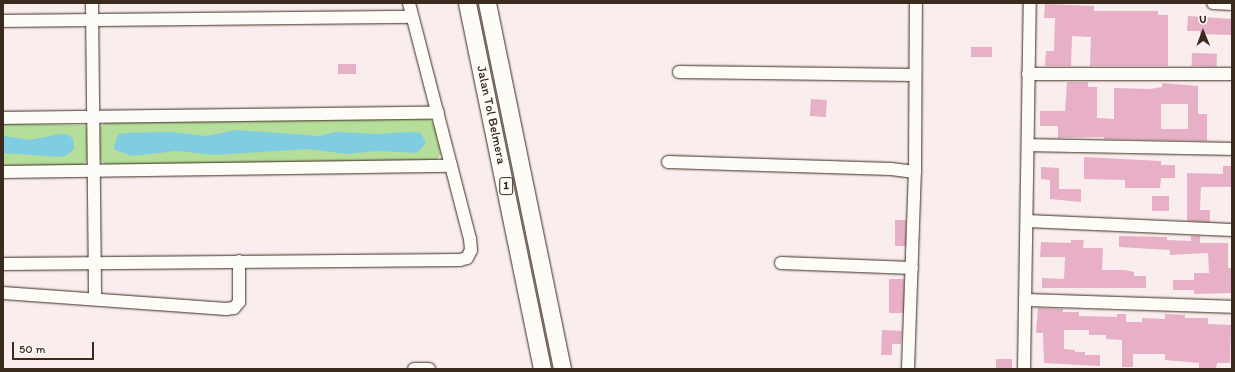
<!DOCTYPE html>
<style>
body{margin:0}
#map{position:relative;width:1235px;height:372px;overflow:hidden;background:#f9eded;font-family:Itim,sans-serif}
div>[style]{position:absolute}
.green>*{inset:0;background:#b6de9b}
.water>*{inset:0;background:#80cce0}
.building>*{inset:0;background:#e7b0c6;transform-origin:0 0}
.roads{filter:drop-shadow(0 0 1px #3b2a1e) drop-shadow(0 0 1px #3b2a1e)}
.minor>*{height:12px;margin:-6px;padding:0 6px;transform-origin:6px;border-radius:6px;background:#fdfcf7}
.highway>*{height:17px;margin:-8.5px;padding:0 8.5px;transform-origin:8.5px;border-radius:8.5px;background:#fdfcf7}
span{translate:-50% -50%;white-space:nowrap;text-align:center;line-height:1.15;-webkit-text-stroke:3px #fdfcf7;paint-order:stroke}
.shield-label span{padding:1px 3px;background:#fdfcf7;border:1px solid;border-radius:3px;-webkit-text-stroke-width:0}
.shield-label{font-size:12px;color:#3b2a1e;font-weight:700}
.street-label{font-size:13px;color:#3b2a1e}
.frame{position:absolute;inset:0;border:4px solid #3b2a1e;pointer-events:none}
.north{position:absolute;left:1183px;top:12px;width:40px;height:40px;-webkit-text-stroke:3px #fdfcf7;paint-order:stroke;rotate:359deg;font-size:11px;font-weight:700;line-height:16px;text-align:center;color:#3b2a1e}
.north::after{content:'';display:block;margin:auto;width:14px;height:18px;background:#3b2a1e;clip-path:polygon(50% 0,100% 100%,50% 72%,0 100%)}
.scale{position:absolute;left:12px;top:342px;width:82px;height:18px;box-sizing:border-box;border:2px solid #3b2a1e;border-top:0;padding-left:5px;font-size:12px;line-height:14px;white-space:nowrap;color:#3b2a1e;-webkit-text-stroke:3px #fdfcf7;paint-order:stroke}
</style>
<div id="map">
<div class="green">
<i style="clip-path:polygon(428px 118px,434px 124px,441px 154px,435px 162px,107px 166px,100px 160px,100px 127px,107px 121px)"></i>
<i style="clip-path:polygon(3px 124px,85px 125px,88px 129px,88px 160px,82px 165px,3px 166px)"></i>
</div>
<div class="water">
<i style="clip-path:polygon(236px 130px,319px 136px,336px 132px,377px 134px,410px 132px,421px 133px,426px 143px,417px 153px,377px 151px,347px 154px,308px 149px,215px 155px,176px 151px,132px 156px,115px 150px,114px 146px,118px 135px,123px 133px,171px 132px,206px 136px)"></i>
<i style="clip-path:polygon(61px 134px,69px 135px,73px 139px,74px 149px,67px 155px,60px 157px,3px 153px,3px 136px,30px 140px)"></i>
</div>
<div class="building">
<i style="clip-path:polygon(1045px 4px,1094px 6px,1094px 11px,1158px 11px,1158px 15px,1168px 15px,1168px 66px,1090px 66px,1091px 37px,1072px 36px,1071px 66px,1045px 66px,1046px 51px,1054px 51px,1055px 18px,1044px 18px)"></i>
<i style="clip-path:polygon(1188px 16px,1232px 19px,1232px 35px,1200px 34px,1200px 31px,1187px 31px)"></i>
<i style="left:971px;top:47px;width:21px;height:10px"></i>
<i style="left:1192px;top:53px;width:25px;height:13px;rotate:2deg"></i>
<i style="left:338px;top:64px;width:18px;height:10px"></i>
<i style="clip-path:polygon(evenodd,1067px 82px,1088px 82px,1088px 87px,1097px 87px,1097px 118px,1114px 119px,1114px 88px,1150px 89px,1162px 87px,1162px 83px,1198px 86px,1198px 114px,1207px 114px,1207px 141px,1104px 139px,1104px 137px,1058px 138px,1058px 126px,1040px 126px,1040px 111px,1065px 111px,1067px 82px,1161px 104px,1188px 104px,1188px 129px,1161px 129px,1161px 104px)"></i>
<i style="left:811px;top:99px;width:16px;height:17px;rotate:4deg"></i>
<i style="clip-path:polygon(1084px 157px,1161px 161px,1161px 165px,1175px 165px,1175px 178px,1161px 178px,1160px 188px,1125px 188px,1125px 180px,1084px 179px)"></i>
<i style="clip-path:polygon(1223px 166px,1232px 166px,1232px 187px,1201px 187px,1200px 210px,1210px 210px,1210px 222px,1187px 221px,1187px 173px,1223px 174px)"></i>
<i style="clip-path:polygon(1041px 167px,1059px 168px,1059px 189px,1081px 189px,1081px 202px,1050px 199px,1050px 180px,1041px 179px)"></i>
<i style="left:1152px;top:196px;width:17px;height:15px"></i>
<i style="left:895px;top:220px;width:11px;height:26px"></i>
<i style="clip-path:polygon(1119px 236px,1167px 237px,1167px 240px,1191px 241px,1191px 236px,1200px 236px,1200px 243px,1228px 243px,1228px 268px,1232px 268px,1232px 293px,1194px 294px,1194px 290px,1173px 290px,1173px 280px,1194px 280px,1194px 273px,1209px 273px,1208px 253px,1170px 255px,1170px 250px,1119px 247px)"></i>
<i style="clip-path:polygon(1071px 240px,1084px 240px,1083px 248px,1103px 248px,1102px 270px,1124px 270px,1134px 272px,1134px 276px,1146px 276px,1146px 288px,1042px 288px,1042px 278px,1064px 279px,1065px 257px,1040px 257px,1041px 242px,1071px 243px)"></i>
<i style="left:889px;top:279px;width:15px;height:34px"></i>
<i style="clip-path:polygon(1038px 308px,1063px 309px,1063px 312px,1079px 312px,1079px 316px,1117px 317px,1117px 314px,1126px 314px,1126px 322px,1142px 322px,1142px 318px,1165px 319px,1165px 314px,1185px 315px,1185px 318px,1208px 318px,1208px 324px,1231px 325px,1230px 363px,1217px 363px,1216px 368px,1199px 368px,1199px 363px,1165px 360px,1165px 354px,1133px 354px,1133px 367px,1122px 367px,1122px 340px,1106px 339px,1106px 335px,1089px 335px,1089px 330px,1064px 330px,1064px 349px,1075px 350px,1075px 352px,1085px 352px,1085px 355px,1100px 355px,1100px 366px,1044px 363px,1043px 333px,1036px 333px)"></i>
<i style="clip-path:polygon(882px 330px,902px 331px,901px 344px,892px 344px,892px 355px,881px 355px)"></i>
<i style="left:996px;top:359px;width:16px;height:10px"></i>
</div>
<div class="roads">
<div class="minor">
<i style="left:92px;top:3px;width:296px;rotate:89.4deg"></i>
<i style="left:1213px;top:3px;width:19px;rotate:3deg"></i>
<i style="left:3px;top:21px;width:409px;rotate:-0.6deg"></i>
<i style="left:679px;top:72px;width:236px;rotate:0.7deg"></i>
<i style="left:1028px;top:74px;width:204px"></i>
<i style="left:3px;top:118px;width:435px;rotate:-0.7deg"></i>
<i style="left:1028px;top:145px;width:204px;rotate:1.1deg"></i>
<i style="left:668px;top:162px;width:223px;rotate:1.8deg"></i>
<i style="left:891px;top:169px;width:24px;rotate:7deg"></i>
<i style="left:3px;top:172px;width:448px;rotate:-0.8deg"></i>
<i style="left:1027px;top:221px;width:205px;rotate:2.5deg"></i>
<i style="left:781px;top:263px;width:131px;rotate:2.2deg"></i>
<i style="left:3px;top:264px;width:457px;rotate:-0.5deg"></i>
<i style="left:460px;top:260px;width:7px;rotate:-16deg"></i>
<i style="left:467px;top:258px;width:9px;rotate:-63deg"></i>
<i style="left:471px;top:250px;width:11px;rotate:-95deg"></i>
<i style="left:470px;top:239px;width:244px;rotate:-104.5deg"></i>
<i style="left:3px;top:293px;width:224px;rotate:4.1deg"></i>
<i style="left:226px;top:309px;width:8px;rotate:-7deg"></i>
<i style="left:234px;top:308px;width:8px;rotate:-50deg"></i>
<i style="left:239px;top:302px;width:41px;rotate:-90deg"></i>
<i style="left:1025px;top:300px;width:207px;rotate:1.9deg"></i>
<i style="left:414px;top:369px;width:15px"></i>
<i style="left:908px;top:369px;width:197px;rotate:-88deg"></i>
<i style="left:915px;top:172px;width:169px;rotate:-89.7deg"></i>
<i style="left:1024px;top:369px;width:366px;rotate:-89.1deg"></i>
</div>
<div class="highway">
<i style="left:467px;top:3px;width:374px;rotate:78.4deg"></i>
<i style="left:487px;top:3px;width:374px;rotate:78.4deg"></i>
</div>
</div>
<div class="shield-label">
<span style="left:506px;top:186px">1</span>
</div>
<div class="street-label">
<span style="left:491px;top:115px;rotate:78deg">Jalan Tol Belmera</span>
</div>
<div class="frame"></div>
<div class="north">U</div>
<div class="scale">50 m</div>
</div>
